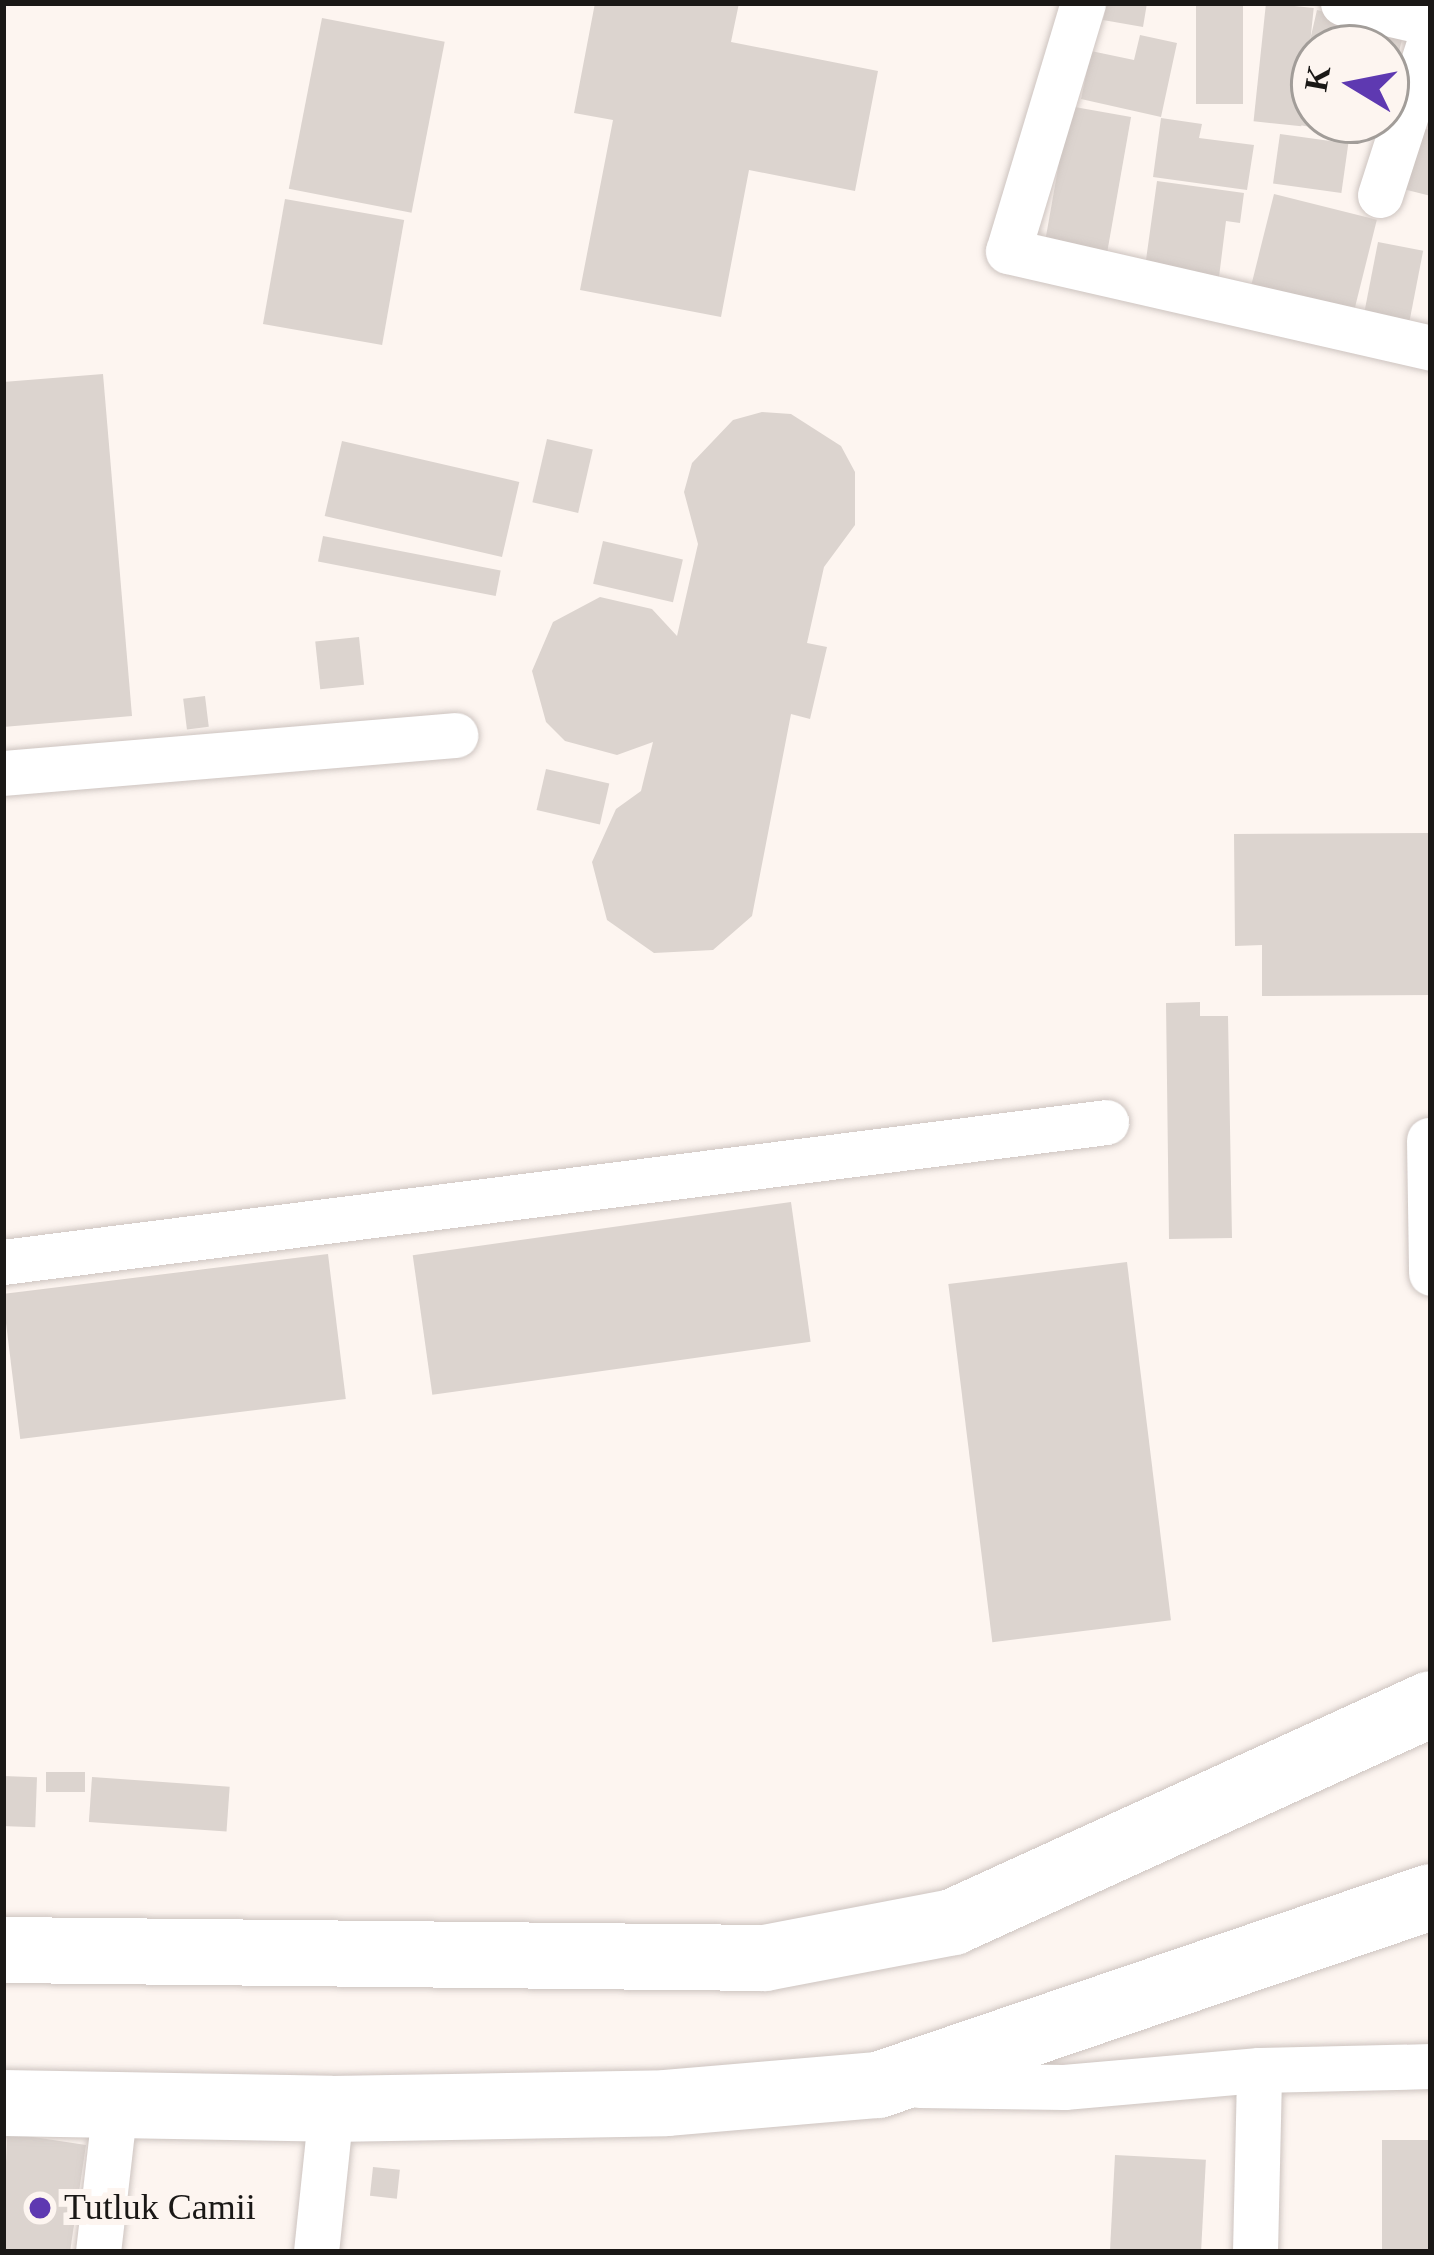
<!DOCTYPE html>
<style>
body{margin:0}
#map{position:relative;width:1434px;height:2255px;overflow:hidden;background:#fdf5f0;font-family:"Times New Roman",serif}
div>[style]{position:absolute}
.building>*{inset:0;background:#dcd4cf;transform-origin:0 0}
.roads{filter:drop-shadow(0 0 3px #cdc4c0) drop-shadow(0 0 3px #cdc4c0)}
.street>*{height:45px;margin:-22.5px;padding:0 22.5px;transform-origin:22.5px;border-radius:22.5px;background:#fff}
.secondary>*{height:66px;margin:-33px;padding:0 33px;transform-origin:33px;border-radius:33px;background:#fff}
.dots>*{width:33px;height:33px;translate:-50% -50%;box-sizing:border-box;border:6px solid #fdf5f0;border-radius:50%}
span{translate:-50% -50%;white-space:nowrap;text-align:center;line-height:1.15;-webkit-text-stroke:12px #fdf5f0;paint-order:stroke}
.poi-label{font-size:36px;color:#1a1816}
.left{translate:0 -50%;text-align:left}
.frame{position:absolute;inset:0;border:6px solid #1a1816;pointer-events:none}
.north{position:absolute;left:1290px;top:24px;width:120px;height:120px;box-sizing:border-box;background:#fdf5f0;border:3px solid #a29d99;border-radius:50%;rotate:280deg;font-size:33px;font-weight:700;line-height:48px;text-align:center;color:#1a1816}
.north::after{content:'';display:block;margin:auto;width:42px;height:54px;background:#5e39b1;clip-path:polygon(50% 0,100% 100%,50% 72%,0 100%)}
</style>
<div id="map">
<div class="building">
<i style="clip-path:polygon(595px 3px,739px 3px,731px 42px,878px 71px,855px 191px,749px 170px,721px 317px,580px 290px,613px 120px,574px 113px)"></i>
<i style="clip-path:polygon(1107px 3px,1147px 3px,1143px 27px,1103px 20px)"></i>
<i style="left:1196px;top:3px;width:47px;height:101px"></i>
<i style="left:1266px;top:3px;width:48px;height:119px;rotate:6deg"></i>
<i style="clip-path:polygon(1317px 10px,1404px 31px,1388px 98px,1386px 48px,1314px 48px,1314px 86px,1300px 83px)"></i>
<i style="left:322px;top:18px;width:125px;height:174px;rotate:11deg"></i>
<i style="clip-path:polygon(1140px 35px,1177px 43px,1161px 117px,1081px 99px,1091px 51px,1134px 60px)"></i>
<i style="left:1069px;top:106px;width:63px;height:145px;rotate:10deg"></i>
<i style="clip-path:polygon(1302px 106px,1314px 108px,1314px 120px,1337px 120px,1335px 131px,1299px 125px)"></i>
<i style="clip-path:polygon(1161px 118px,1202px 124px,1199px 138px,1254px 145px,1247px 190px,1153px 177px)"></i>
<i style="clip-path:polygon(1417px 127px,1431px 130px,1431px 196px,1403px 189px)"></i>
<i style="left:1280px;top:134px;width:69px;height:50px;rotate:8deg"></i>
<i style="clip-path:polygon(1157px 181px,1244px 193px,1240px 223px,1226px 221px,1219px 277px,1145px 267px)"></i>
<i style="left:1274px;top:194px;width:106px;height:93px;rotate:14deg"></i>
<i style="left:285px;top:199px;width:121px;height:127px;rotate:10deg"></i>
<i style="left:1378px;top:242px;width:46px;height:71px;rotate:11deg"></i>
<i style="clip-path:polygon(103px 374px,132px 716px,3px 727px,3px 382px)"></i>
<i style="clip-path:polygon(762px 412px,791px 414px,841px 446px,855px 472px,855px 525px,824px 567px,807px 643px,827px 647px,810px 719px,791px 714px,752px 916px,713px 950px,654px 953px,607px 920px,592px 862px,616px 809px,641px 791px,653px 742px,617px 755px,565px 741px,546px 722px,532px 671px,553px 622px,600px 597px,652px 609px,677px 636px,698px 544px,684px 492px,692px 463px,733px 420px)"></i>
<i style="left:547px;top:439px;width:47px;height:65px;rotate:13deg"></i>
<i style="left:342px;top:441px;width:182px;height:77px;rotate:13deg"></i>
<i style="left:323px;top:536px;width:181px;height:26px;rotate:11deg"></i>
<i style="left:603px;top:541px;width:82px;height:44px;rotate:13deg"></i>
<i style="left:359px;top:637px;width:48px;height:44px;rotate:84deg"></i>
<i style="left:205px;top:696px;width:31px;height:22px;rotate:83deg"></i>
<i style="left:546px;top:769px;width:65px;height:42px;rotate:13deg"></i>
<i style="clip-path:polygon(1431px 833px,1431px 995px,1262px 996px,1262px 945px,1235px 946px,1234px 834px)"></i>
<i style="clip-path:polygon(1200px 1002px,1200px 1016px,1228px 1016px,1232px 1238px,1169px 1239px,1166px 1003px)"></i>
<i style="left:791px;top:1202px;width:141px;height:382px;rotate:82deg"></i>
<i style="left:328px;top:1254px;width:146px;height:328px;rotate:83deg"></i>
<i style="left:1127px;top:1262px;width:361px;height:180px;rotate:83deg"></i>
<i style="left:46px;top:1772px;width:39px;height:20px"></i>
<i style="left:3px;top:1776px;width:34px;height:50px;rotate:2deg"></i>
<i style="left:92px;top:1777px;width:138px;height:45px;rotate:4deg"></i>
<i style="clip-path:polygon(7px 2133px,86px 2145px,70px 2252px,3px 2252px)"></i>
<i style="left:1431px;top:2140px;width:112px;height:49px;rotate:90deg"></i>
<i style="left:1115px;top:2155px;width:91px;height:97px;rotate:3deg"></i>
<i style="left:373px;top:2167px;width:27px;height:29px;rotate:6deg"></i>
</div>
<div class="roads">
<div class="street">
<i style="left:1083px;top:3px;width:259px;rotate:106.8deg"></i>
<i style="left:1008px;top:251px;width:434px;rotate:12.9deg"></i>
<i style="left:1343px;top:3px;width:90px;rotate:12.8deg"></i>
<i style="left:1380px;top:195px;width:166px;rotate:-72.1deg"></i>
<i style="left:3px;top:773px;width:454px;rotate:-4.8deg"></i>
<i style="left:1429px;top:1140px;width:133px;rotate:89.1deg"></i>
<i style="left:3px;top:1262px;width:1112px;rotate:-7.23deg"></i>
<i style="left:919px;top:2085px;width:145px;rotate:0.8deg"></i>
<i style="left:1064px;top:2087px;width:196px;rotate:-5deg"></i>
<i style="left:1259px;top:2070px;width:172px;rotate:-1.3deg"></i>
<i style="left:98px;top:2252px;width:148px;rotate:-83.4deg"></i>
<i style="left:316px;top:2252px;width:144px;rotate:-84deg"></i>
<i style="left:1255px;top:2252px;width:182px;rotate:-88.7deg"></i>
</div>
<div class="secondary">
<i style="left:3px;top:1950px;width:762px;rotate:0.6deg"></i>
<i style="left:765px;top:1958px;width:191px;rotate:-10.8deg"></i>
<i style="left:953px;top:1922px;width:525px;rotate:-24.52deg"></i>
<i style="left:3px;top:2103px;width:328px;rotate:1deg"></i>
<i style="left:331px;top:2109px;width:335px;rotate:-1deg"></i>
<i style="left:666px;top:2103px;width:213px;rotate:-4.9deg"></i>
<i style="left:878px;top:2085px;width:584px;rotate:-18.78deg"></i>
</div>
</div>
<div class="dots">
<i style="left:40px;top:2208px;background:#5e39b1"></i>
</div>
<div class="poi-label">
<span class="left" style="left:64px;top:2208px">Tutluk Camii</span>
</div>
<div class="frame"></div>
<div class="north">K</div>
</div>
